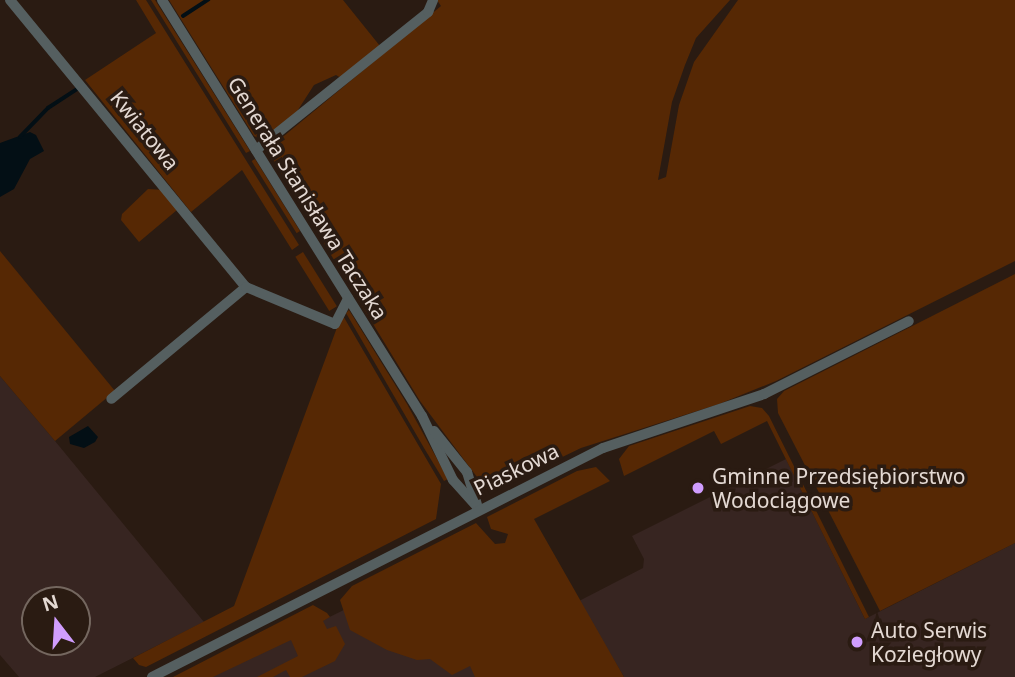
<!DOCTYPE html>
<meta charset="utf-8">
<style>
body{margin:0}
#map{position:relative;width:1015px;height:677px;overflow:hidden;background:#2a1b12;font-family:"Noto Sans",sans-serif}
div>[style]{position:absolute}
.industrial>*{inset:0;background:#372521}
.green>*{inset:0;background:#562804;transform-origin:0 0}
.water>*{inset:0;background:#030f15}
.stream>*{height:3.5px;margin:-1.75px;padding:0 1.75px;transform-origin:1.75px;border-radius:1.75px;background:#030f15}
.minor>*{height:10px;margin:-5px;padding:0 5px;transform-origin:5px;border-radius:5px;background:#555f60}
.dots>*{width:19px;height:19px;translate:-50% -50%;box-sizing:border-box;border:4px solid #2a1b12;border-radius:50%}
span{translate:-50% -50%;white-space:nowrap;text-align:center;line-height:1.15;-webkit-text-stroke:7px #2a1b12;paint-order:stroke}
.street-label{font-size:21px;color:#e4d9d3}
.poi-label{font-size:21px;color:#e4d9d3}
.left{translate:0 -50%;text-align:left}
.north{position:absolute;left:21px;top:586px;width:70px;height:70px;box-sizing:border-box;background:#2a1b12;border:2px solid #74675f;border-radius:50%;rotate:343deg;font-size:19px;font-weight:700;line-height:28px;text-align:center;color:#e4d9d3}
.north::after{content:'';display:block;margin:auto;width:24px;height:32px;background:#d09dfe;clip-path:polygon(50% 0,100% 100%,50% 72%,0 100%)}
</style>
<div id="map">
<div class="industrial">
<i style="clip-path:polygon(evenodd,0 376px,55px 441px,204px 622px,95px 677px,19px 677px,0 655px,0 376px,35px 600px,77px 600px,77px 642px,35px 642px,35px 600px)"></i>
<i style="clip-path:polygon(786px 459px,865px 619px,1015px 543px,1015px 677px,624px 677px,579px 601px,643px 568px,644px 559px,632px 536px)"></i>
<i style="clip-path:polygon(435px 565px,487px 583px,548px 677px,208px 677px)"></i>
</div>
<div class="green">
<i style="clip-path:polygon(136px 0,146px 0,299px 245px,292px 250px,242px 170px,191px 212px,85px 80px,156px 33px)"></i>
<i style="clip-path:polygon(151px 0,155px 0,250px 151px,246px 153px)"></i>
<i style="clip-path:polygon(169px 0,343px 0,380px 46px,341px 78px,336px 75px,314px 85px,296px 113px,262px 140px,254px 136px)"></i>
<i style="clip-path:polygon(437px 0,730px 0,696px 38px,685px 65px,672px 102px,658px 180px,666px 177px,679px 105px,694px 62px,738px 0,1015px 0,1015px 261px,776px 381px,719px 404px,581px 448px,498px 488px,486px 489px,420px 401px,267px 150px,441px 6px)"></i>
<i style="left:255px;top:159px;width:85px;height:4px;rotate:58deg"></i>
<i style="clip-path:polygon(148px 189px,165px 190px,177px 210px,139px 242px,121px 220px,122px 214px)"></i>
<i style="clip-path:polygon(0 251px,115px 391px,55px 441px,0 376px)"></i>
<i style="left:303px;top:252px;width:64px;height:9px;rotate:58deg"></i>
<i style="clip-path:polygon(1015px 274px,1015px 543px,880px 611px,778px 413px,777px 399px,784px 391px)"></i>
<i style="clip-path:polygon(349px 310px,407px 404px,448px 479px,444px 481px,424px 448px,346px 313px)"></i>
<i style="clip-path:polygon(342px 314px,441px 484px,436px 519px,146px 667px,139px 665px,133px 658px,234px 606px)"></i>
<i style="clip-path:polygon(750px 406px,762px 408px,769px 416px,869px 617px,865px 619px,767px 421px,721px 444px,714px 431px,624px 476px,619px 459px,629px 446px)"></i>
<i style="clip-path:polygon(596px 467px,610px 481px,534px 519px,624px 677px,475px 677px,470px 666px,452px 675px,430px 659px,417px 660px,387px 650px,350px 630px,340px 600px,352px 586px,476px 523px,495px 544px,505px 543px,508px 534px,491px 529px,487px 517px,577px 471px)"></i>
<i style="clip-path:polygon(313px 605px,327px 613px,330px 617px,323px 621px,327px 629px,336px 626px,345px 644px,335px 661px,302px 677px,290px 677px,286px 670px,273px 677px,257px 677px,298px 656px,291px 640px,213px 677px,173px 677px)"></i>
</div>
<div class="water">
<i style="clip-path:polygon(30px 132px,36px 135px,44px 151px,30px 159px,14px 189px,0 197px,0 143px)"></i>
<i style="clip-path:polygon(88px 426px,98px 437px,95px 442px,84px 448px,70px 444px,69px 437px)"></i>
</div>
<div class="stream">
<i style="left:183px;top:16px;width:30px;rotate:-33deg"></i>
<i style="left:20px;top:137px;width:40px;rotate:-46deg"></i>
<i style="left:48px;top:108px;width:35px;rotate:-33deg"></i>
</div>
<div class="minor">
<i style="left:10px;top:0;width:372px;rotate:50.6deg"></i>
<i style="left:246px;top:287px;width:175px;rotate:140.3deg"></i>
<i style="left:162px;top:0;width:491px;rotate:58deg"></i>
<i style="left:422px;top:416px;width:71px;rotate:64.2deg"></i>
<i style="left:453px;top:480px;width:39px;rotate:48deg"></i>
<i style="left:256px;top:150px;width:221px;rotate:-38.7deg"></i>
<i style="left:428px;top:12px;width:13px;rotate:-67deg"></i>
<i style="left:246px;top:287px;width:96px;rotate:22.6deg"></i>
<i style="left:335px;top:324px;width:29px;rotate:-63deg"></i>
<i style="left:434px;top:431px;width:53px;rotate:51.2deg"></i>
<i style="left:467px;top:472px;width:34px;rotate:73deg"></i>
<i style="left:152px;top:677px;width:506px;rotate:-26.92deg"></i>
<i style="left:603px;top:448px;width:170px;rotate:-18.5deg"></i>
<i style="left:764px;top:394px;width:162px;rotate:-26.7deg"></i>
</div>
<div class="dots">
<i style="left:698px;top:488px;background:#d09dfe"></i>
<i style="left:857px;top:642px;background:#d09dfe"></i>
</div>
<div class="street-label">
<span style="left:145px;top:130px;rotate:51deg">Kwiatowa</span>
<span style="left:308px;top:198px;rotate:58deg">Generała Stanisława Taczaka</span>
<span style="left:516px;top:469px;rotate:-26deg">Piaskowa</span>
</div>
<div class="poi-label">
<span class="left" style="left:712px;top:488px">Gminne Przedsiębiorstwo<br>Wodociągowe</span>
<span class="left" style="left:871px;top:642px">Auto Serwis<br>Koziegłowy</span>
</div>
<div class="north">N</div>
</div>
